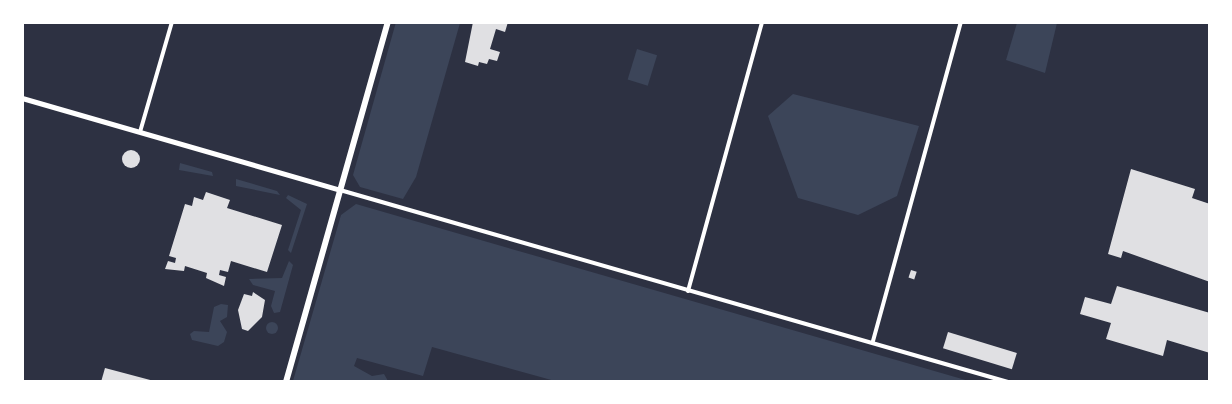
<!DOCTYPE html>
<style>
body{margin:0}
#map{position:relative;width:1232px;height:404px;overflow:hidden;background:#2d3142;font-family:Helvetica,sans-serif}
div>[style]{position:absolute}
.green>*{inset:0;background:#3c4559;transform-origin:0 0}
.round{border-radius:50%}
.building>*{inset:0;background:#e0e0e3;transform-origin:0 0}
.minor>*{height:4px;margin:-2px;padding:0 2px;transform-origin:2px;border-radius:2px;background:#fff}
.tertiary>*{height:5px;margin:-2.5px;padding:0 2.5px;transform-origin:2.5px;border-radius:2.5px;background:#fff}
.secondary>*{height:5.5px;margin:-2.75px;padding:0 2.75px;transform-origin:2.75px;border-radius:2.75px;background:#fff}
span{translate:-50% -50%;white-space:nowrap;text-align:center;line-height:1.15;-webkit-text-stroke:5px #fff;paint-order:stroke}
.frame{position:absolute;inset:0;border:24px solid #fff;pointer-events:none}
</style>
<div id="map">
<div class="green">
<i style="clip-path:polygon(396px 22px,460px 23px,416px 177px,403px 199px,360px 187px,353px 175px)"></i>
<i style="clip-path:polygon(1017px 23px,1057px 23px,1045px 73px,1006px 60px)"></i>
<i style="left:637px;top:49px;width:21px;height:32px;rotate:17deg"></i>
<i style="clip-path:polygon(793px 94px,919px 126px,897px 196px,858px 215px,798px 198px,768px 116px)"></i>
<i style="clip-path:polygon(180px 163px,212px 172px,213px 176px,179px 170px)"></i>
<i style="clip-path:polygon(236px 179px,277px 191px,280px 195px,236px 186px)"></i>
<i style="clip-path:polygon(288px 195px,307px 204px,291px 253px,288px 250px,301px 210px,286px 198px)"></i>
<i style="clip-path:polygon(356px 204px,969px 381px,555px 381px,432px 347px,423px 376px,357px 358px,354px 366px,372px 376px,384px 374px,388px 381px,293px 381px,341px 215px)"></i>
<i style="clip-path:polygon(289px 261px,293px 265px,280px 312px,274px 313px,271px 306px,275px 291px,253px 285px,249px 279px,282px 278px)"></i>
<i style="clip-path:polygon(221px 304px,228px 305px,227px 317px,220px 321px,227px 332px,224px 342px,218px 346px,192px 340px,190px 334px,194px 331px,209px 332px,214px 307px)"></i>
<i class="round" style="left:266px;top:322px;width:12px;height:12px"></i>
</div>
<div class="building">
<i style="clip-path:polygon(473px 22px,508px 22px,505px 32px,496px 29px,490px 49px,500px 52px,497px 61px,489px 59px,487px 64px,479px 62px,478px 66px,465px 62px)"></i>
<i class="round" style="left:122px;top:150px;width:18px;height:18px"></i>
<i style="clip-path:polygon(1131px 169px,1195px 189px,1192px 198px,1210px 204px,1210px 282px,1123px 251px,1121px 258px,1108px 254px)"></i>
<i style="clip-path:polygon(206px 192px,230px 200px,227px 208px,282px 225px,267px 272px,231px 261px,228px 272px,220px 270px,219px 275px,226px 277px,224px 286px,206px 278px,207px 273px,185px 266px,184px 271px,165px 269px,168px 261px,175px 263px,176px 258px,169px 256px,185px 204px,192px 206px,194px 197px,203px 200px)"></i>
<i style="left:911px;top:270px;width:6px;height:8px;rotate:18deg"></i>
<i style="clip-path:polygon(1117px 286px,1210px 313px,1210px 353px,1167px 340px,1163px 356px,1106px 339px,1111px 323px,1080px 314px,1085px 297px,1111px 304px)"></i>
<i style="clip-path:polygon(253px 292px,265px 300px,262px 317px,248px 331px,242px 329px,238px 310px,244px 294px,252px 296px)"></i>
<i style="left:948px;top:332px;width:72px;height:17px;rotate:17deg"></i>
<i style="clip-path:polygon(105px 368px,154px 381px,154px 382px,101px 382px)"></i>
</div>
<div class="minor">
<i style="left:140px;top:132px;width:115px;rotate:-73.8deg"></i>
<i style="left:340px;top:190px;width:695px;rotate:16.04deg"></i>
<i style="left:688px;top:291px;width:279px;rotate:-74.6deg"></i>
<i style="left:873px;top:341px;width:331px;rotate:-74.6deg"></i>
</div>
<div class="tertiary">
<i style="left:22px;top:98px;width:331px;rotate:16.1deg"></i>
</div>
<div class="secondary">
<i style="left:286px;top:382px;width:374px;rotate:-74.2deg"></i>
</div>
<div class="frame"></div>
</div>
